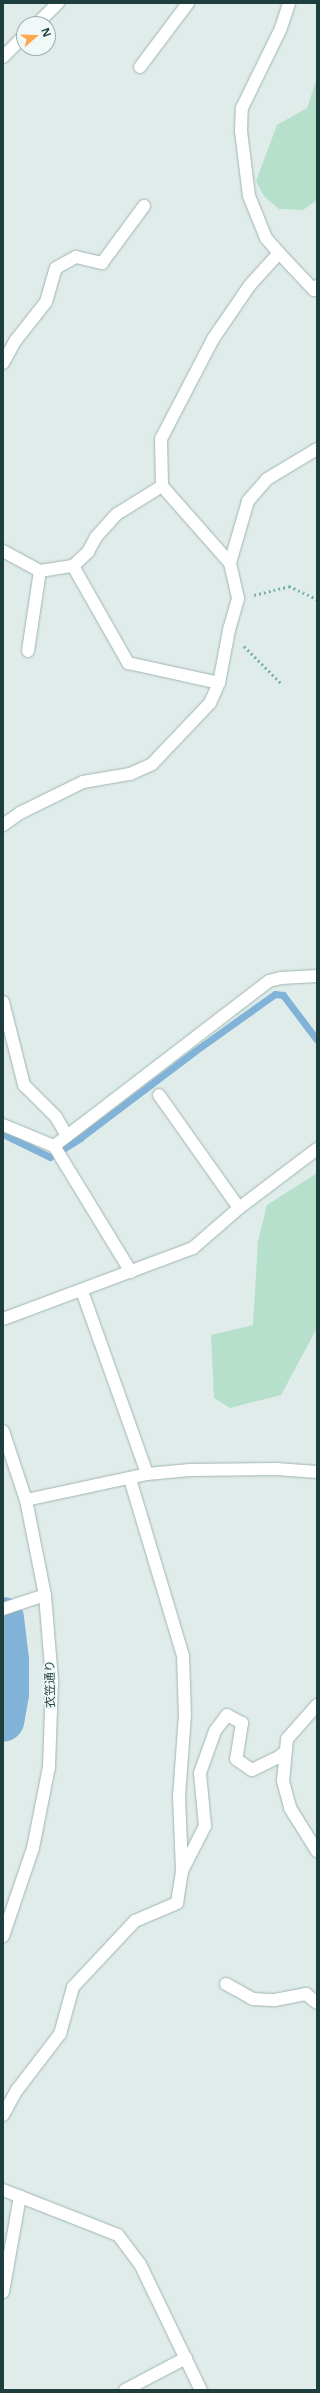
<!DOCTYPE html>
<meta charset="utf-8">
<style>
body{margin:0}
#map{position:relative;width:320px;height:2393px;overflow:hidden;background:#dfecea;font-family:"Noto Sans","Noto Sans JP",sans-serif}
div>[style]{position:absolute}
.green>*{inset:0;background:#b6e0cc}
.stream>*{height:7px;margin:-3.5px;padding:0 3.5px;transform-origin:3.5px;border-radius:3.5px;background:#81b3d8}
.river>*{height:42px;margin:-21px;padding:0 21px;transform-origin:21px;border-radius:21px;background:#81b3d8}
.path>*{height:2.5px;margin-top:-1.25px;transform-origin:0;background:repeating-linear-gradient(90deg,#7cb3b1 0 2px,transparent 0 5px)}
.roads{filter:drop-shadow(0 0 1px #a1b4b3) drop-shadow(0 0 1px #a1b4b3)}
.lane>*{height:12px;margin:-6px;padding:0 6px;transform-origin:6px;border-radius:6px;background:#fff}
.street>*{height:12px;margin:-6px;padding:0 6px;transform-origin:6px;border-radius:6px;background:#fff}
.secondary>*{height:12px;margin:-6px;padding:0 6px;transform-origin:6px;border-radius:6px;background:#fff}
span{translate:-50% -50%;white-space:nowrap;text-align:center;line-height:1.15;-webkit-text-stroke:3px #f0f9f7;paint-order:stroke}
.street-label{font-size:12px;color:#1e3e3e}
.frame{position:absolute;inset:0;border:4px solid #1e3e3e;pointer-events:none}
.north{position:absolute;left:16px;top:16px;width:40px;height:40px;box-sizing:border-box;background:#f0f9f7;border:1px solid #9caead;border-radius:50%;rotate:70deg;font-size:11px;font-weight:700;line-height:16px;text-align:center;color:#1e3e3e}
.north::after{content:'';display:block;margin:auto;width:14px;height:18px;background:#ffa74b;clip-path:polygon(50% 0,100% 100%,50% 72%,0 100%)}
</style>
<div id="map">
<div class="green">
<i style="clip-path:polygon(317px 78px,317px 200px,303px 210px,279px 209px,264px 196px,256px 181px,277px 125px,307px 108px)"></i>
<i style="clip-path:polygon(317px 1173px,317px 1328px,281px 1395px,230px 1408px,214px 1398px,211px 1335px,253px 1325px,258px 1241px,267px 1205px)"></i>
</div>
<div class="stream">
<i style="left:3px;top:1134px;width:52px;rotate:26.1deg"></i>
<i style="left:50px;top:1157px;width:36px;rotate:-32deg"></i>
<i style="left:80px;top:1138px;width:144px;rotate:-37.1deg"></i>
<i style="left:195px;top:1051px;width:98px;rotate:-35.5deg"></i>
<i style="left:275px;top:994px;width:8px;rotate:7deg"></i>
<i style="left:283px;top:995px;width:56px;rotate:52.9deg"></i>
</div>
<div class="river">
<i style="left:3px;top:1618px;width:42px;rotate:83.2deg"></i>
<i style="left:8px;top:1660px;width:34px;rotate:90deg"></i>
<i style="left:8px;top:1694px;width:27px;rotate:100deg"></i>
</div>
<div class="path">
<i style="left:254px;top:595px;width:36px;rotate:-14deg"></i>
<i style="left:289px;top:586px;width:31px;rotate:25deg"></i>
<i style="left:244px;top:646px;width:52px;rotate:45deg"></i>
</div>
<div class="roads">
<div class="lane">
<i style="left:140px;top:67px;width:80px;rotate:-53.1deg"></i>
<i style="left:279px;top:253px;width:20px;rotate:-131deg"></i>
<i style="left:266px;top:238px;width:45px;rotate:-112deg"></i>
<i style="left:249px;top:196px;width:65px;rotate:-97deg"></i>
<i style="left:241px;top:131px;width:23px;rotate:-88deg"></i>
<i style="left:242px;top:108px;width:89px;rotate:-64deg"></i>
<i style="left:281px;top:28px;width:26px;rotate:-72deg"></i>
<i style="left:3px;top:363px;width:26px;rotate:-61deg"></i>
<i style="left:16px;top:340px;width:48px;rotate:-51.7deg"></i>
<i style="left:46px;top:302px;width:35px;rotate:-74deg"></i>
<i style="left:56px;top:268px;width:23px;rotate:-29deg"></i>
<i style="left:76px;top:257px;width:27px;rotate:13deg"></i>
<i style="left:102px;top:263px;width:71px;rotate:-53.6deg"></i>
<i style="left:162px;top:486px;width:47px;rotate:-91.2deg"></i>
<i style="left:161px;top:439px;width:113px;rotate:-62.5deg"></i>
<i style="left:213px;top:339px;width:65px;rotate:-55.6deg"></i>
<i style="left:250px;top:285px;width:43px;rotate:-47.8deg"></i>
<i style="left:279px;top:253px;width:51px;rotate:46.6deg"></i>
<i style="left:314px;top:290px;width:5px;rotate:-53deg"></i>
<i style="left:3px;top:551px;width:42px;rotate:28.4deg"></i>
<i style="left:40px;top:571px;width:33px;rotate:-9deg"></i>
<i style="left:73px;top:566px;width:21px;rotate:-43deg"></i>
<i style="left:88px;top:552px;width:17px;rotate:-62deg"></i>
<i style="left:96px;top:537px;width:31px;rotate:-48deg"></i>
<i style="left:117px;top:514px;width:53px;rotate:-31.9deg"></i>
<i style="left:162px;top:486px;width:103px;rotate:48.6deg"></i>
<i style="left:73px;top:566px;width:112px;rotate:60.4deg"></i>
<i style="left:128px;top:663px;width:93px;rotate:12.4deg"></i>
<i style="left:28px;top:651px;width:81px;rotate:-81.5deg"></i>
<i style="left:3px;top:825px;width:21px;rotate:-35deg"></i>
<i style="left:20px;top:813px;width:70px;rotate:-26.2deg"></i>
<i style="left:83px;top:782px;width:48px;rotate:-9.7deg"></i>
<i style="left:130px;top:774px;width:24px;rotate:-24deg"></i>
<i style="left:152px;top:764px;width:84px;rotate:-46.4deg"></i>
<i style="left:210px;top:703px;width:22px;rotate:-66deg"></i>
<i style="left:219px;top:683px;width:54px;rotate:-79.3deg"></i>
<i style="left:229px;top:630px;width:33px;rotate:-74deg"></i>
<i style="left:238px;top:598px;width:36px;rotate:-103deg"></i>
<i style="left:230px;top:563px;width:65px;rotate:-73.8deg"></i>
<i style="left:248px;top:501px;width:29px;rotate:-49deg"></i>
<i style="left:267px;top:479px;width:58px;rotate:-31deg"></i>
<i style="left:3px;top:1002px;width:86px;rotate:75.8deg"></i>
<i style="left:24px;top:1085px;width:45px;rotate:45deg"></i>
<i style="left:56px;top:1117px;width:22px;rotate:60deg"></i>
<i style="left:159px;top:1095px;width:138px;rotate:54.7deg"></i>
<i style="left:131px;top:1272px;width:148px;rotate:-121.4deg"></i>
<i style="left:54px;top:1146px;width:271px;rotate:-37.5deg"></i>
<i style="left:269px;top:981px;width:12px;rotate:-14deg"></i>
<i style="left:281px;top:978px;width:36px;rotate:-3deg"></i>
<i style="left:82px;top:1291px;width:194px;rotate:70.4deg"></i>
<i style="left:317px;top:1705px;width:45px;rotate:131.4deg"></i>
<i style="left:287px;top:1739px;width:42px;rotate:95.4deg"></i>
<i style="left:283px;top:1781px;width:28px;rotate:75deg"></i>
<i style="left:290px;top:1808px;width:51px;rotate:57.9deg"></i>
<i style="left:226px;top:1984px;width:31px;rotate:29deg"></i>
<i style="left:253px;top:1999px;width:22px;rotate:3deg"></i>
<i style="left:275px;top:2000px;width:32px;rotate:-11deg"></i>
<i style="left:306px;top:1994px;width:14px;rotate:39deg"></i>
</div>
<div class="street">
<i style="left:3px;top:1125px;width:55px;rotate:22.4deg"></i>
<i style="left:3px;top:1319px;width:203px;rotate:-20.5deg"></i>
<i style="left:193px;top:1248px;width:61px;rotate:-41deg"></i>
<i style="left:239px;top:1208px;width:98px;rotate:-37.1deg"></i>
<i style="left:130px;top:1479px;width:185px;rotate:73.3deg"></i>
<i style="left:183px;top:1656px;width:59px;rotate:88.1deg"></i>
<i style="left:185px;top:1715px;width:81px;rotate:94.2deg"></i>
<i style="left:179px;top:1796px;width:74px;rotate:87.7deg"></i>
<i style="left:26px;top:1500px;width:124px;rotate:-12.1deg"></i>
<i style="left:147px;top:1474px;width:43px;rotate:-5.3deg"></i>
<i style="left:190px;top:1470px;width:86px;rotate:-0.7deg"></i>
<i style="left:276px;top:1469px;width:41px;rotate:4.2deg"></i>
<i style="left:3px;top:1609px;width:44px;rotate:-18.4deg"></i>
<i style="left:3px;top:2115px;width:29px;rotate:-61deg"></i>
<i style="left:17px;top:2090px;width:71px;rotate:-52.5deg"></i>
<i style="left:60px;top:2034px;width:49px;rotate:-74.5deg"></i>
<i style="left:73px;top:1987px;width:91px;rotate:-46.8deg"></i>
<i style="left:135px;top:1921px;width:46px;rotate:-23.2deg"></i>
<i style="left:177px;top:1903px;width:32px;rotate:-81deg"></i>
<i style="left:182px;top:1871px;width:51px;rotate:-62.9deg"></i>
<i style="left:205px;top:1826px;width:53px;rotate:-95.4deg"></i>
<i style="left:200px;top:1773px;width:45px;rotate:-70.3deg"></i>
<i style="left:215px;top:1731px;width:20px;rotate:-53deg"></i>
<i style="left:227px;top:1715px;width:17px;rotate:28deg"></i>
<i style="left:242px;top:1723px;width:36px;rotate:99deg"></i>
<i style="left:236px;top:1759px;width:19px;rotate:35deg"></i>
<i style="left:252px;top:1770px;width:30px;rotate:-26deg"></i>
<i style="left:279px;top:1757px;width:9px;rotate:-41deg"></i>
<i style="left:3px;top:2292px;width:97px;rotate:-79.9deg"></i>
<i style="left:125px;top:2390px;width:69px;rotate:-27.7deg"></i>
</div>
<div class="secondary">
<i style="left:37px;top:24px;width:30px;rotate:-45deg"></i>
<i style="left:3px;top:57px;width:30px;rotate:-45deg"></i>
<i style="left:3px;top:1431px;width:73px;rotate:71.6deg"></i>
<i style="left:26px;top:1500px;width:97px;rotate:78.7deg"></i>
<i style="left:45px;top:1595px;width:86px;rotate:85.3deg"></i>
<i style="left:52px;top:1681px;width:86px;rotate:92deg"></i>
<i style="left:49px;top:1767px;width:83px;rotate:101.2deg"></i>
<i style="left:33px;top:1848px;width:93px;rotate:108.8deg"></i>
<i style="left:3px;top:2190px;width:123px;rotate:21.4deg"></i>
<i style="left:118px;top:2235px;width:36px;rotate:53deg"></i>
<i style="left:140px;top:2264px;width:140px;rotate:64.2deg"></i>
</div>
</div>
<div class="street-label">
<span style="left:50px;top:1684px;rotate:-91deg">衣笠通り</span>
</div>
<div class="frame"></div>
<div class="north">N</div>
</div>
